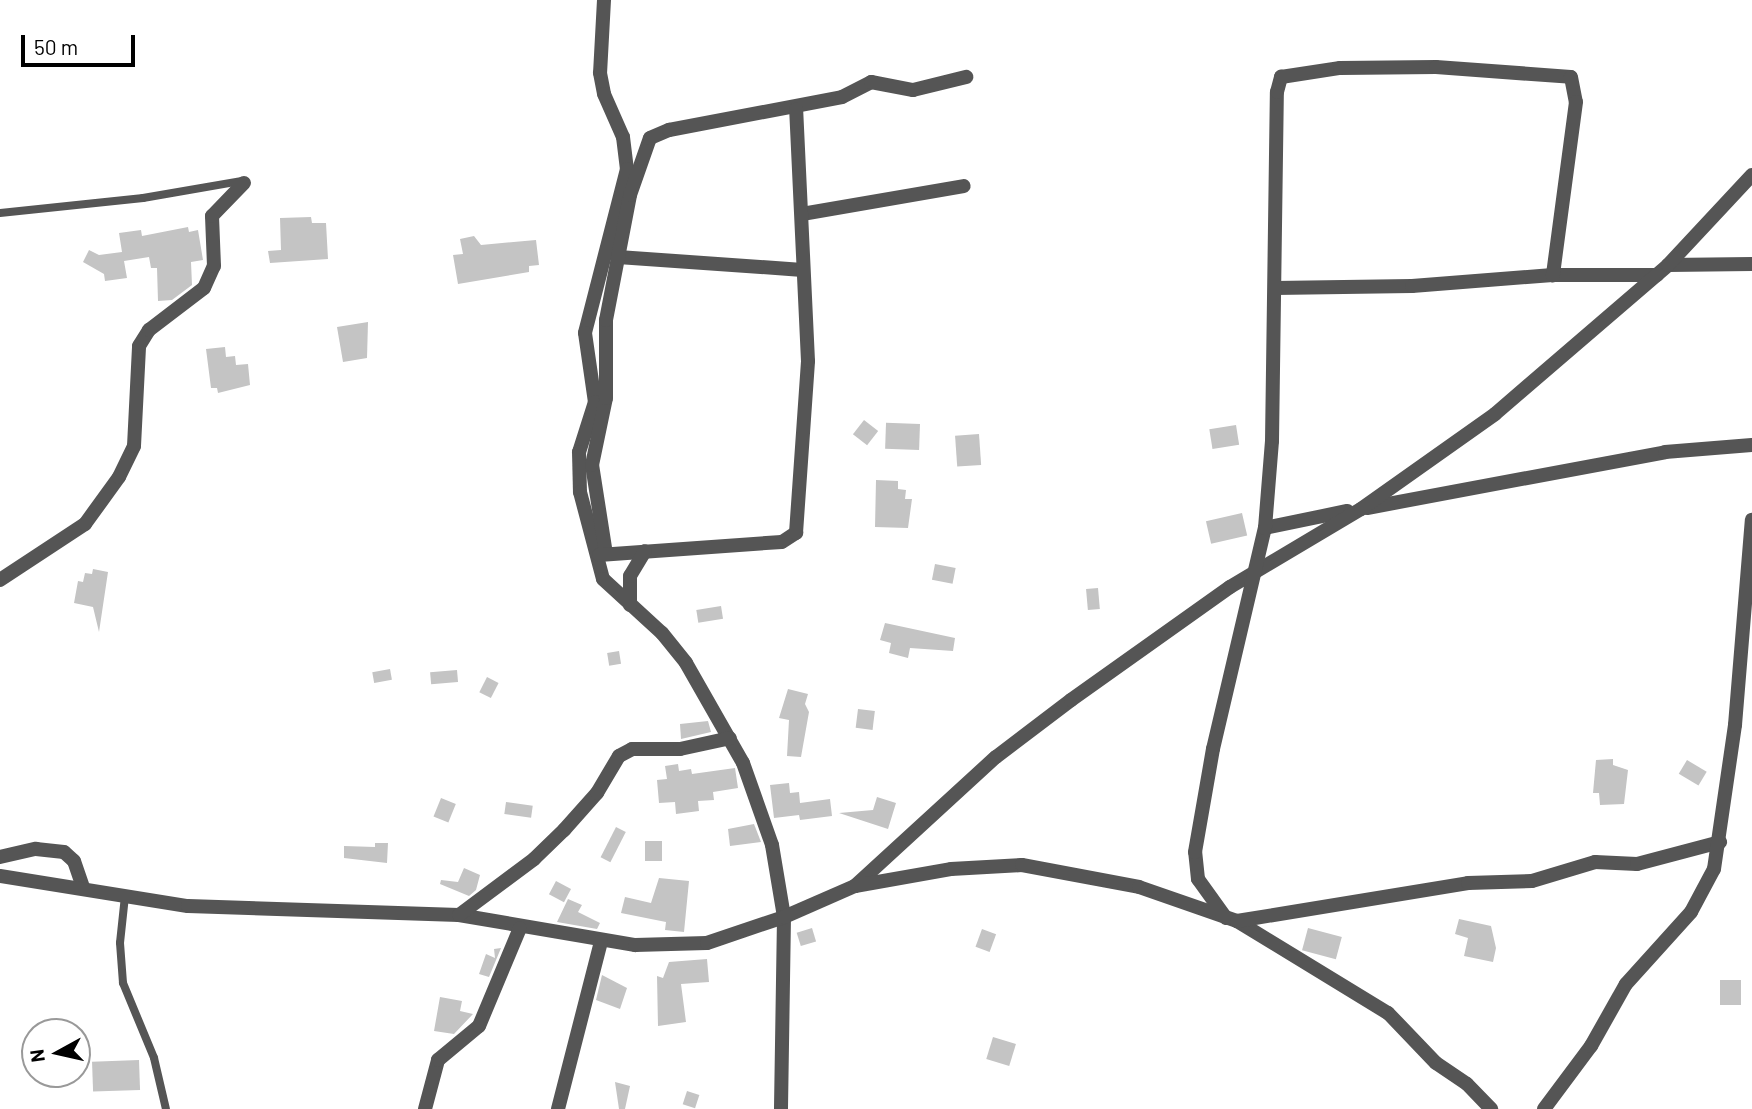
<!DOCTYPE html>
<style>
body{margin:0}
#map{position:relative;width:1752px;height:1109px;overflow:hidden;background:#fff;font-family:Barlow,sans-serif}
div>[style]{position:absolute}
.building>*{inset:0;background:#c4c4c4;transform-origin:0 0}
.lane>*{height:8px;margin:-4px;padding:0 4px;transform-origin:4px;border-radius:4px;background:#555}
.street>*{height:14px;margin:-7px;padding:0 7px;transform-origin:7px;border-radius:7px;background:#555}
span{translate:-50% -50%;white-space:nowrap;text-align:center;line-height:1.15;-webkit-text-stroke:7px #fff;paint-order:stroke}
.north{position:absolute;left:21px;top:1018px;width:70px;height:70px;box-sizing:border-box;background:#fff;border:2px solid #999;border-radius:50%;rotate:262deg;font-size:19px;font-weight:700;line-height:28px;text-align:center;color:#000}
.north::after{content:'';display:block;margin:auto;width:24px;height:32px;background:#000;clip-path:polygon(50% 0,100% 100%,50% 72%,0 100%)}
.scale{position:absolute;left:21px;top:35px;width:114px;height:32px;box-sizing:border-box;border:4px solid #000;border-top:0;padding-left:9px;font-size:21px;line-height:24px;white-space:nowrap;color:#000;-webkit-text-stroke:5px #fff;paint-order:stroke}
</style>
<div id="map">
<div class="building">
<i style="clip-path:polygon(311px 217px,312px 223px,326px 223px,328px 259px,270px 263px,268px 251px,281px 250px,280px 218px)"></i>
<i style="clip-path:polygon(188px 227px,189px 232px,198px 230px,203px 260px,191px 262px,192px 285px,172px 300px,158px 301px,157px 268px,151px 268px,149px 257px,124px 261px,127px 278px,105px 281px,104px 274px,83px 262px,89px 250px,99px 255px,122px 252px,119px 233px,141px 230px,142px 236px)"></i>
<i style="clip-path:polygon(474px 236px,481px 245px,536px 240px,539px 265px,529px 266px,529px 272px,458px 284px,453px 255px,463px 254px,460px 239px)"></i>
<i style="clip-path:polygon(368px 322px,367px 358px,343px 362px,337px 327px)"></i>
<i style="clip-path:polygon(225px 347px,226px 357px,235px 356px,236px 365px,248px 364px,250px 385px,218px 393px,217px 388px,211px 388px,206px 349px)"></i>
<i style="left:864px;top:420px;width:18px;height:18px;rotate:38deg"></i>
<i style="left:920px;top:424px;width:26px;height:34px;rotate:92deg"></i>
<i style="left:1236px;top:425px;width:20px;height:27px;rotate:81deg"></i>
<i style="left:979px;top:434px;width:31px;height:24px;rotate:86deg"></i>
<i style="clip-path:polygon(876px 480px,898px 481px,898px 489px,906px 490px,905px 499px,912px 499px,908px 528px,875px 527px)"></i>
<i style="left:1242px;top:513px;width:23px;height:37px;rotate:77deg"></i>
<i style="left:935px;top:564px;width:21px;height:16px;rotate:11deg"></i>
<i style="clip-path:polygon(93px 569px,108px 572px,99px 632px,93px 607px,74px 603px,78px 581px,83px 582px,85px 573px,92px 574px)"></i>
<i style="left:1098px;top:588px;width:21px;height:12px;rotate:85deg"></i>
<i style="left:721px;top:606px;width:13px;height:25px;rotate:81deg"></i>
<i style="clip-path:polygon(885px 623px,955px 638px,953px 651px,910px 648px,908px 658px,889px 653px,891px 643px,880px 640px)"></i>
<i style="left:619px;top:651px;width:13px;height:12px;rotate:81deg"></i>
<i style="left:390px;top:669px;width:11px;height:18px;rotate:80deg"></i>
<i style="left:457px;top:670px;width:12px;height:27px;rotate:85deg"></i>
<i style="left:487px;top:677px;width:13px;height:17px;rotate:27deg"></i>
<i style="clip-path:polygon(788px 689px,808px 694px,805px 704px,809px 712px,801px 757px,787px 756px,789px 720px,779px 718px)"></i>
<i style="left:858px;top:709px;width:17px;height:19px;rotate:7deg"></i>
<i style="clip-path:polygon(708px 721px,711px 732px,681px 739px,680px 724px)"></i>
<i style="clip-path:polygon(1613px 759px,1613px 765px,1628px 770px,1624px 804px,1600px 805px,1599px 793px,1593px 793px,1596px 760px)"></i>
<i style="left:1687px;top:760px;width:23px;height:16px;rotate:31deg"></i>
<i style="clip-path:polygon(678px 764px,679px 771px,691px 769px,692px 774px,735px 768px,738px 788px,713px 792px,714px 800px,698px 801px,699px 811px,676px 814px,675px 802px,659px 803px,657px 780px,667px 779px,665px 766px)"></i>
<i style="clip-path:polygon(789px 783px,790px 793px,799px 792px,800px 803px,830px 799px,832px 816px,800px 820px,799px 815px,774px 818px,770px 785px)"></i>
<i style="clip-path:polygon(877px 797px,896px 803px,888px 829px,839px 813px,873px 810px)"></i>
<i style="left:441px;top:798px;width:16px;height:20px;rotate:22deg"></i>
<i style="left:506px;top:802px;width:27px;height:12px;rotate:8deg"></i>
<i style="clip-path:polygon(754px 824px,761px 842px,730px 846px,728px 829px)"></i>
<i style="left:616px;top:827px;width:11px;height:34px;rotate:27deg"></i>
<i style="left:645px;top:841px;width:17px;height:20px"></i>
<i style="clip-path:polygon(375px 843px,388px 843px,387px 863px,344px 858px,344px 846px,375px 847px)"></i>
<i style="clip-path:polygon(464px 868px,480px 875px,476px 890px,469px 896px,440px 884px,441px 880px,458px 882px)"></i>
<i style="clip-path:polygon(659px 878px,689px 881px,684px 932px,665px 930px,666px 922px,621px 913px,625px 897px,651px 903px)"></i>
<i style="left:556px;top:881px;width:17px;height:15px;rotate:28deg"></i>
<i style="clip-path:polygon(568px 899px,582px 905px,578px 912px,600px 923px,597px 929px,557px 922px)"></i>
<i style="clip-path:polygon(1459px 919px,1491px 926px,1496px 948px,1493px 962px,1464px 956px,1468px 938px,1455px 934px)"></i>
<i style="left:812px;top:928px;width:14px;height:16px;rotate:73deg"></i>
<i style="left:1308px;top:928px;width:35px;height:23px;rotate:15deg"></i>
<i style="left:982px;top:929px;width:15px;height:19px;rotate:20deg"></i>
<i style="clip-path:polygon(501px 948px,489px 977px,479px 974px,486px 954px,495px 958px,494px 949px)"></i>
<i style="clip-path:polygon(707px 959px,709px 982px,681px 984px,686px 1022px,658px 1026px,657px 976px,663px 978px,669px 962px)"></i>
<i style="clip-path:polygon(602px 975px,627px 988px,620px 1009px,596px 1000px)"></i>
<i style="left:1720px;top:980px;width:21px;height:25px"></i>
<i style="clip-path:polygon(440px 997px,462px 1001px,460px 1011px,473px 1014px,454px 1034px,434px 1031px)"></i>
<i style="left:993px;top:1037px;width:24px;height:23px;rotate:17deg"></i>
<i style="left:139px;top:1060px;width:30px;height:47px;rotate:88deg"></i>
<i style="clip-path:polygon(615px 1082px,630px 1086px,625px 1109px,619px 1109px)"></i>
<i style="left:687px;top:1091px;width:13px;height:14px;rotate:18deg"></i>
</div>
<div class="lane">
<i style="left:0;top:213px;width:144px;rotate:-6deg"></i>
<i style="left:143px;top:198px;width:99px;rotate:-9.8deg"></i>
<i style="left:125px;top:896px;width:47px;rotate:96.1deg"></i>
<i style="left:120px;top:943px;width:40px;rotate:85.7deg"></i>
<i style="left:123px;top:983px;width:81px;rotate:67.5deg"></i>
<i style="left:154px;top:1058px;width:52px;rotate:76.8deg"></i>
</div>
<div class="street">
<i style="left:604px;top:0;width:73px;rotate:93.1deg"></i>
<i style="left:600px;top:73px;width:21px;rotate:79deg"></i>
<i style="left:604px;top:94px;width:47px;rotate:66.2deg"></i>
<i style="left:623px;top:137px;width:32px;rotate:83deg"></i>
<i style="left:627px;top:169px;width:169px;rotate:104.4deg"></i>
<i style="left:585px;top:333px;width:70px;rotate:81.8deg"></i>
<i style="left:595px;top:402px;width:52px;rotate:107.7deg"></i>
<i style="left:579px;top:452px;width:40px;rotate:88.6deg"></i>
<i style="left:580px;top:492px;width:90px;rotate:75.2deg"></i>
<i style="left:603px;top:579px;width:80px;rotate:42.5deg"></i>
<i style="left:662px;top:633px;width:38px;rotate:51deg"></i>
<i style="left:686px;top:663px;width:115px;rotate:60.3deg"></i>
<i style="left:743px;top:763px;width:87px;rotate:70.5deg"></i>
<i style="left:772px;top:845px;width:73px;rotate:80.5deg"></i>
<i style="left:784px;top:917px;width:192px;rotate:90.9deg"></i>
<i style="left:802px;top:214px;width:164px;rotate:-9.8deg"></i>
<i style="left:618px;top:257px;width:185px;rotate:4deg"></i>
<i style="left:1668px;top:265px;width:84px;rotate:-0.7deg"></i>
<i style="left:1275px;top:288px;width:137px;rotate:-0.8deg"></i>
<i style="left:1412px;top:286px;width:141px;rotate:-4.5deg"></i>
<i style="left:1553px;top:275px;width:104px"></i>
<i style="left:1367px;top:508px;width:303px;rotate:-10.6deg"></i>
<i style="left:1665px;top:452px;width:87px;rotate:-4.6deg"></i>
<i style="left:1265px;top:528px;width:84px;rotate:-11.7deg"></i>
<i style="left:606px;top:554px;width:90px;rotate:-98.9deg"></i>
<i style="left:592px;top:465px;width:68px;rotate:-78.2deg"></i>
<i style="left:606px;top:398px;width:78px;rotate:-90deg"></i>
<i style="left:606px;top:320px;width:127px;rotate:-79.1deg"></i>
<i style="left:630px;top:195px;width:60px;rotate:-70.7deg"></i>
<i style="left:650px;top:138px;width:21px;rotate:-23deg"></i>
<i style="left:669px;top:130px;width:176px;rotate:-10.8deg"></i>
<i style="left:842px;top:97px;width:33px;rotate:-27deg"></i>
<i style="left:871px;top:82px;width:43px;rotate:10.8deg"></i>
<i style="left:913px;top:90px;width:55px;rotate:-13.8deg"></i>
<i style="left:599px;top:555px;width:183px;rotate:-4.1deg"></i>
<i style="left:782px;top:542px;width:17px;rotate:-33deg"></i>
<i style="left:796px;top:533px;width:172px;rotate:-86deg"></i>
<i style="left:808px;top:361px;width:252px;rotate:-92.7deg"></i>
<i style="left:0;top:580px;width:102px;rotate:-33.4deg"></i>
<i style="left:85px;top:524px;width:58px;rotate:-54.1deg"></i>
<i style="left:119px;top:477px;width:34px;rotate:-64deg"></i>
<i style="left:134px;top:446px;width:100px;rotate:-87.1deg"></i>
<i style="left:139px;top:346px;width:19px;rotate:-58deg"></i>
<i style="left:149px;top:330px;width:69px;rotate:-37.4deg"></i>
<i style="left:204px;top:288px;width:24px;rotate:-66deg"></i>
<i style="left:214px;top:266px;width:50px;rotate:-92.3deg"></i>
<i style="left:212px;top:216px;width:46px;rotate:-45.9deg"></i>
<i style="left:630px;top:605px;width:29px;rotate:-90deg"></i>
<i style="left:630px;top:576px;width:29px;rotate:-59deg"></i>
<i style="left:0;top:857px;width:37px;rotate:-13deg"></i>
<i style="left:36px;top:849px;width:28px;rotate:6deg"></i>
<i style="left:64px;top:852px;width:13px;rotate:42deg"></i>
<i style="left:74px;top:861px;width:28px;rotate:71deg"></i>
<i style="left:0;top:876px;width:190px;rotate:9.1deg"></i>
<i style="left:188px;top:906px;width:271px;rotate:1.9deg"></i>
<i style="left:459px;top:915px;width:179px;rotate:9.7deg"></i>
<i style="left:635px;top:945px;width:72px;rotate:-1.6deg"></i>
<i style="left:707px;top:943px;width:81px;rotate:-18.7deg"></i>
<i style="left:784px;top:917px;width:77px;rotate:-23.6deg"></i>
<i style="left:855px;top:886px;width:191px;rotate:-42.5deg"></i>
<i style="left:996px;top:757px;width:94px;rotate:-37.2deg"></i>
<i style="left:1071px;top:700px;width:195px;rotate:-35.4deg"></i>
<i style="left:1230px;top:587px;width:152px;rotate:-30.8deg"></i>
<i style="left:1361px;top:509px;width:164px;rotate:-35.3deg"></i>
<i style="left:1495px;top:414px;width:228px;rotate:-40.7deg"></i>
<i style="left:1668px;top:265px;width:123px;rotate:-47deg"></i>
<i style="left:855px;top:886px;width:97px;rotate:-10deg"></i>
<i style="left:951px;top:869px;width:71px;rotate:-3.2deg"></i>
<i style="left:1022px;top:865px;width:119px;rotate:10.6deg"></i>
<i style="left:1139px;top:887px;width:104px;rotate:19.1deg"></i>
<i style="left:1237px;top:921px;width:177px;rotate:31.4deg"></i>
<i style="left:1388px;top:1013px;width:69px;rotate:46.2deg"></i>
<i style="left:1436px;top:1063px;width:37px;rotate:34deg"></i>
<i style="left:1467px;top:1084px;width:35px;rotate:46deg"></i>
<i style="left:459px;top:915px;width:94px;rotate:-36.7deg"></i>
<i style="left:534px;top:859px;width:42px;rotate:-44deg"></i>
<i style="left:564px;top:830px;width:50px;rotate:-48.3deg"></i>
<i style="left:597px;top:793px;width:43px;rotate:-59.3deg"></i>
<i style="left:619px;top:756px;width:15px;rotate:-28deg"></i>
<i style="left:632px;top:749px;width:48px"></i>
<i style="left:680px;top:749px;width:51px;rotate:-12.4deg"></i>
<i style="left:1226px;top:918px;width:48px;rotate:-125.7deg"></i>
<i style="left:1198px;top:879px;width:27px;rotate:-96deg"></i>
<i style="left:1195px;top:852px;width:105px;rotate:-80.1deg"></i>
<i style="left:1213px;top:749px;width:227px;rotate:-76.8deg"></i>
<i style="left:1265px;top:528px;width:87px;rotate:-85.4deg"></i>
<i style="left:1272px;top:441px;width:349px;rotate:-89.2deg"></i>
<i style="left:1277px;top:92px;width:16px;rotate:-75deg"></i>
<i style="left:1281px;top:77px;width:60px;rotate:-8.7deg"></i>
<i style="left:1340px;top:68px;width:96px;rotate:-0.6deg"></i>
<i style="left:1436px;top:67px;width:135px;rotate:4.2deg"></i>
<i style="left:1571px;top:77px;width:25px;rotate:79deg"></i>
<i style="left:1576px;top:102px;width:175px;rotate:97.6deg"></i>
<i style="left:1237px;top:921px;width:234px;rotate:-9.3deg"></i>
<i style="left:1468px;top:883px;width:64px;rotate:-1.8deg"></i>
<i style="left:1532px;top:881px;width:66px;rotate:-16.8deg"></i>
<i style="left:1595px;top:862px;width:42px;rotate:2.7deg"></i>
<i style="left:1637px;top:864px;width:86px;rotate:-14.8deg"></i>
<i style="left:425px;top:1109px;width:51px;rotate:-75.1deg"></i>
<i style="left:438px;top:1060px;width:53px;rotate:-39.7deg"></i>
<i style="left:479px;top:1026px;width:106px;rotate:-67.3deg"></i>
<i style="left:558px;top:1109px;width:173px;rotate:-75.6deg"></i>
<i style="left:1544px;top:1109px;width:79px;rotate:-53.3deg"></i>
<i style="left:1591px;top:1046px;width:71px;rotate:-60.6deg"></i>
<i style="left:1626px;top:984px;width:97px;rotate:-47.9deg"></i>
<i style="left:1691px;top:912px;width:49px;rotate:-61.9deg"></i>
<i style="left:1714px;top:869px;width:146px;rotate:-81.7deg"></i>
<i style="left:1735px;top:725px;width:206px;rotate:-85.3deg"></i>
</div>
<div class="north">N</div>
<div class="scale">50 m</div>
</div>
